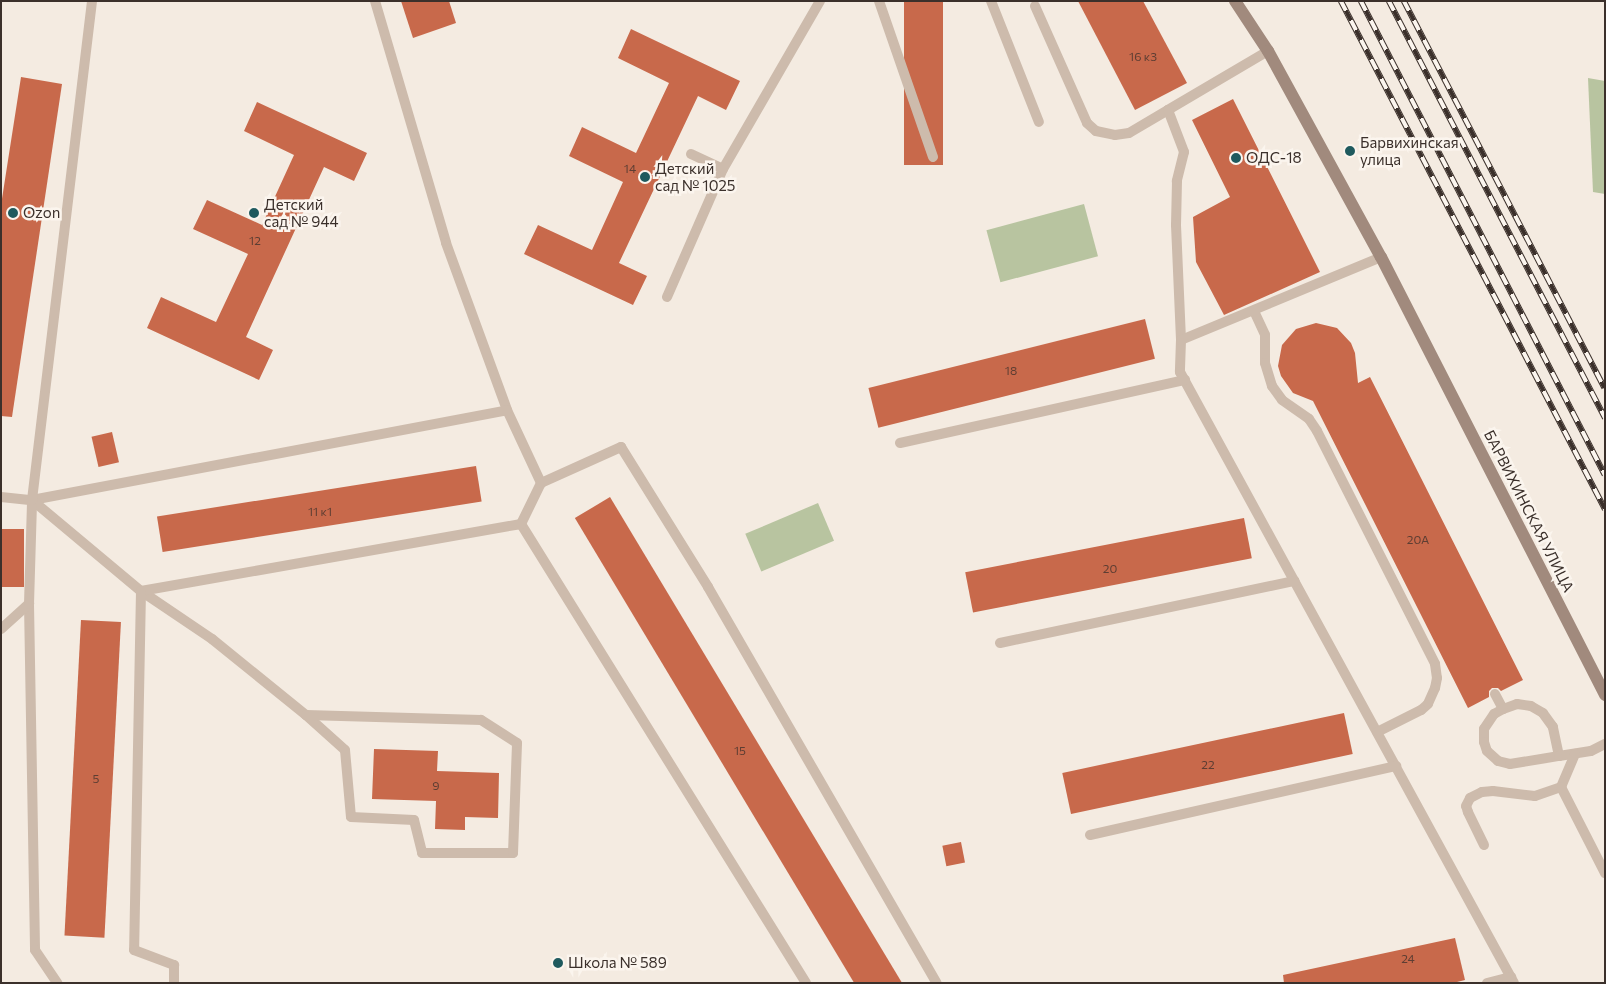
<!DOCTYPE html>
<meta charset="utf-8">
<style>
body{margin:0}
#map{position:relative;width:1606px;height:984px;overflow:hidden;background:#f4ebe1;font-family:Commissioner,sans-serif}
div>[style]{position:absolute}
.green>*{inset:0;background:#b8c4a0;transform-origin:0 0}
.building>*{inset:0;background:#c8694b;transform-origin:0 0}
.lane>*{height:10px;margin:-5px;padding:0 5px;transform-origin:5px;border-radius:5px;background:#cdbbac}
.secondary>*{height:12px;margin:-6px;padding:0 6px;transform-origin:6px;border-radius:6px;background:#a18a7d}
.rail>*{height:5.5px;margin-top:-2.75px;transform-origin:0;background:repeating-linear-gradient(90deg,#fbf5ee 0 11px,#3b302b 0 22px);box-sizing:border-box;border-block:1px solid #3b302b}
.dots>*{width:14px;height:14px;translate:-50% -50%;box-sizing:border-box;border:2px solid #fbf5ee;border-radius:50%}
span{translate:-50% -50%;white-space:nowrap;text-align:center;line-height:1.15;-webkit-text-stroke:5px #fbf5ee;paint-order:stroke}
.number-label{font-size:12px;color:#5e3e33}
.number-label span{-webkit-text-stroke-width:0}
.poi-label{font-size:15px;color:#3b302b}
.left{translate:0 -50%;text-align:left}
.street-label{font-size:15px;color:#3b302b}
.frame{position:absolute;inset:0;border:2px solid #3b302b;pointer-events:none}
</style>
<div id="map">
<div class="green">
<i style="clip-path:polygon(1588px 78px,1605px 81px,1605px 194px,1593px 192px)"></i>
<i style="left:1084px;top:204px;width:54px;height:101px;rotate:75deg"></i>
<i style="left:818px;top:503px;width:41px;height:79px;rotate:67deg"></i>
</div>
<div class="building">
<i style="clip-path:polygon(401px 1px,449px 1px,456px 23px,413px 38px)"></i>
<i style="left:904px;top:1px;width:39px;height:164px"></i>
<i style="clip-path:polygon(1078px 1px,1143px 1px,1187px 83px,1135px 110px)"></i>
<i style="clip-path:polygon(631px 29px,740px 81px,726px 110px,698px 96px,619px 263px,647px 276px,633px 305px,524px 254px,538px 225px,592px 250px,623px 182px,569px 156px,582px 127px,636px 153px,669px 83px,618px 58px)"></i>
<i style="clip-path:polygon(21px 77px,62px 84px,12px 417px,1px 416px,1px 205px)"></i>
<i style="clip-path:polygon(1233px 99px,1320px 272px,1224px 315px,1196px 262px,1193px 217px,1230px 197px,1192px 120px)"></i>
<i style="clip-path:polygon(257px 102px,367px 153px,354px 181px,324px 167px,246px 337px,273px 350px,259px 380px,147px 328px,161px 297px,216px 322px,248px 254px,193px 229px,207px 200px,262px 225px,294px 155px,244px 131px)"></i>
<i style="left:1145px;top:319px;width:41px;height:285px;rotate:76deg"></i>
<i style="clip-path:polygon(1316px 323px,1337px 328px,1351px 343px,1355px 353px,1358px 383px,1370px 377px,1523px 680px,1501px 691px,1498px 688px,1492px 688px,1489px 691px,1489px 697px,1468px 708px,1313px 401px,1293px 393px,1281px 376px,1278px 366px,1282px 345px,1296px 329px)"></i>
<i style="left:112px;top:432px;width:31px;height:21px;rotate:77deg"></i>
<i style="left:476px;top:466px;width:36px;height:323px;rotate:81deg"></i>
<i style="left:610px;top:497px;width:568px;height:41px;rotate:59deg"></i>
<i style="left:1244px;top:518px;width:41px;height:284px;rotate:79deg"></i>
<i style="left:1px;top:529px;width:23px;height:58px"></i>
<i style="left:81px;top:620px;width:40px;height:316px;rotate:3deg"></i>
<i style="left:1344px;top:713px;width:42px;height:288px;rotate:78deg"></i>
<i style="clip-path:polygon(374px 749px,438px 751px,437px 771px,499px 773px,498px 818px,465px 817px,465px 830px,435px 829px,436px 801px,372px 799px)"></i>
<i style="left:961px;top:842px;width:21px;height:19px;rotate:79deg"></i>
<i style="clip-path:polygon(1455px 938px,1465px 980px,1453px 983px,1284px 983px,1283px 975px)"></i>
</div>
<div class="lane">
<i style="left:375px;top:1px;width:252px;rotate:73.6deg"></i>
<i style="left:446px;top:243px;width:178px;rotate:69.9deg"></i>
<i style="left:507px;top:410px;width:81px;rotate:65deg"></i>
<i style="left:879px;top:1px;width:165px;rotate:70.9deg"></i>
<i style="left:991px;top:1px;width:130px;rotate:68.4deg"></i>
<i style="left:1035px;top:6px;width:128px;rotate:66deg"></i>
<i style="left:1087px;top:123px;width:12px;rotate:42deg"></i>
<i style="left:1096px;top:131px;width:19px;rotate:12deg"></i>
<i style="left:1115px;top:135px;width:14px;rotate:-8deg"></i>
<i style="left:1129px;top:133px;width:45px;rotate:-30.5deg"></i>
<i style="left:1268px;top:51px;width:116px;rotate:149.5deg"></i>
<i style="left:1168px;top:110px;width:45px;rotate:69.1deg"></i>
<i style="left:1184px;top:152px;width:30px;rotate:104deg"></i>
<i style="left:1177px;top:181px;width:44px;rotate:91.3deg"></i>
<i style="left:1176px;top:225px;width:115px;rotate:87.5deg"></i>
<i style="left:1181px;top:340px;width:32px;rotate:92deg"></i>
<i style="left:1180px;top:372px;width:696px;rotate:61.34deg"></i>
<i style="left:691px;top:154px;width:35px;rotate:25deg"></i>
<i style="left:667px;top:297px;width:140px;rotate:-66.4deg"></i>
<i style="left:723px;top:169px;width:194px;rotate:-60deg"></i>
<i style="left:1254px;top:311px;width:26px;rotate:65deg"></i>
<i style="left:1265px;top:335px;width:28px;rotate:90deg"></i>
<i style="left:1265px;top:363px;width:24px;rotate:73deg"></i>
<i style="left:1272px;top:386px;width:17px;rotate:54deg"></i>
<i style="left:1282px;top:400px;width:33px;rotate:35deg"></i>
<i style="left:1309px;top:419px;width:14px;rotate:56deg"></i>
<i style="left:1317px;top:431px;width:261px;rotate:63.1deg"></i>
<i style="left:1435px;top:664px;width:14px;rotate:82deg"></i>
<i style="left:1437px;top:678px;width:10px;rotate:101deg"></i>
<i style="left:1435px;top:688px;width:17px;rotate:114deg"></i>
<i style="left:1428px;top:704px;width:9px;rotate:139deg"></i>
<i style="left:1421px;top:710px;width:49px;rotate:153.4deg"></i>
<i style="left:1181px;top:340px;width:217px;rotate:-22.5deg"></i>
<i style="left:900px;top:443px;width:292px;rotate:-12.5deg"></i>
<i style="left:1px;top:497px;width:31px;rotate:6deg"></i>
<i style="left:32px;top:500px;width:483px;rotate:-10.7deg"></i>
<i style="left:32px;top:500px;width:142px;rotate:39.9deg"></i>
<i style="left:141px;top:591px;width:86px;rotate:34.1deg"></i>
<i style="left:212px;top:639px;width:121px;rotate:39deg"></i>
<i style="left:306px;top:715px;width:52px;rotate:41.9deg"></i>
<i style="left:345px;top:750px;width:67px;rotate:84.9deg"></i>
<i style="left:351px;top:817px;width:63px;rotate:2.7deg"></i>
<i style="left:414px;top:820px;width:34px;rotate:76deg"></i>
<i style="left:422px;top:853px;width:91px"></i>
<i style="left:513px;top:853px;width:110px;rotate:-87.9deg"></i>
<i style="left:517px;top:743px;width:43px;rotate:-147.4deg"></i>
<i style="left:481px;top:720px;width:175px;rotate:-178.4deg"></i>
<i style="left:521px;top:524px;width:540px;rotate:58.16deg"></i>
<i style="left:141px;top:591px;width:386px;rotate:-10deg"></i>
<i style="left:521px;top:524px;width:46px;rotate:-64deg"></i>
<i style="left:541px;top:483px;width:88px;rotate:-24.2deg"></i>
<i style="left:621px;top:447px;width:165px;rotate:58.1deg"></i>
<i style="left:708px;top:587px;width:457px;rotate:60deg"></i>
<i style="left:141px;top:591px;width:359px;rotate:91.1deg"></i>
<i style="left:134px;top:950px;width:43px;rotate:20.6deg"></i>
<i style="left:174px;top:965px;width:18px;rotate:90deg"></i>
<i style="left:29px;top:604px;width:346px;rotate:89deg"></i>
<i style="left:35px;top:950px;width:40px;rotate:56deg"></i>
<i style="left:1px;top:629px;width:38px;rotate:-42deg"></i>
<i style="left:29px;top:604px;width:104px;rotate:-88.3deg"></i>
<i style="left:32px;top:500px;width:503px;rotate:-83.14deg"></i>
<i style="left:1000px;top:643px;width:301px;rotate:-11.9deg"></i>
<i style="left:1495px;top:694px;width:17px;rotate:62deg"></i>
<i style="left:1559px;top:756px;width:30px;rotate:-102deg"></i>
<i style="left:1553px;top:727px;width:17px;rotate:-126deg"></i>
<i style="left:1543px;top:713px;width:14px;rotate:-150deg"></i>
<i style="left:1531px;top:706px;width:14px;rotate:-172deg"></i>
<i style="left:1517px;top:704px;width:15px;rotate:160deg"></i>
<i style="left:1503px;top:709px;width:10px;rotate:151deg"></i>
<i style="left:1494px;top:714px;width:18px;rotate:124deg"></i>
<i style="left:1484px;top:729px;width:13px;rotate:90deg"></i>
<i style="left:1484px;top:742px;width:9px;rotate:72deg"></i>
<i style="left:1487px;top:751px;width:15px;rotate:42deg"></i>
<i style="left:1498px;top:761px;width:12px;rotate:14deg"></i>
<i style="left:1510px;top:764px;width:50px;rotate:-9.3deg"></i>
<i style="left:1559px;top:756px;width:32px;rotate:-9deg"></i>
<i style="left:1591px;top:751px;width:16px;rotate:-27deg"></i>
<i style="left:1561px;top:787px;width:36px;rotate:-67deg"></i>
<i style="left:1090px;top:835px;width:314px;rotate:-12.7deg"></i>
<i style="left:1484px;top:845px;width:37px;rotate:-116deg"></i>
<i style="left:1468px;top:812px;width:6px;rotate:-108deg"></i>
<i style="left:1466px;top:806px;width:9px;rotate:-63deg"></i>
<i style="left:1470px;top:798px;width:13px;rotate:-27deg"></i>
<i style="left:1482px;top:792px;width:11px;rotate:-5deg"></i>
<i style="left:1493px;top:791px;width:42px;rotate:6.8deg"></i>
<i style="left:1535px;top:796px;width:28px;rotate:-19deg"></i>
<i style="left:1561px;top:787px;width:97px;rotate:62.9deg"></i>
<i style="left:1487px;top:983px;width:25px;rotate:-14deg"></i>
</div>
<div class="secondary">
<i style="left:1235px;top:1px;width:60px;rotate:56.6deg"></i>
<i style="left:1268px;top:51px;width:235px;rotate:61.3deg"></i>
<i style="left:1381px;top:257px;width:492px;rotate:62.9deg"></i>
</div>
<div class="rail">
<i style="left:1341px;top:1px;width:573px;rotate:62.54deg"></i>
<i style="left:1361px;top:1px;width:533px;rotate:62.76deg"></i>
<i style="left:1389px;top:1px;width:470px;rotate:62.6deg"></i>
<i style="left:1404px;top:1px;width:436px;rotate:62.6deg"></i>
</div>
<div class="dots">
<i style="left:1350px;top:151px;background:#1f5a5e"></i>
<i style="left:1236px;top:158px;background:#1f5a5e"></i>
<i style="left:645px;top:177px;background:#1f5a5e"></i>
<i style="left:13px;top:213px;background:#1f5a5e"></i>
<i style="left:254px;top:213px;background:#1f5a5e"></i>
<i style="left:558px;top:963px;background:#1f5a5e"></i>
</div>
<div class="number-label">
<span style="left:1143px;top:57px">16 к3</span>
<span style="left:630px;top:169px">14</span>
<span style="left:255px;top:241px">12</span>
<span style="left:1011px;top:371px">18</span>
<span style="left:320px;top:512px">11 к1</span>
<span style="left:1418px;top:540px">20А</span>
<span style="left:1110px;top:569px">20</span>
<span style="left:740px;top:751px">15</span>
<span style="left:1208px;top:765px">22</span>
<span style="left:96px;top:779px">5</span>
<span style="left:436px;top:786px">9</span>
<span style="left:1408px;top:959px">24</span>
</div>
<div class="poi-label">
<span class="left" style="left:1360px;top:151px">Барвихинская<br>улица</span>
<span class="left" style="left:1246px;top:158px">ОДС-18</span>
<span class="left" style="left:655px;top:177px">Детский<br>сад № 1025</span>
<span class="left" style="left:264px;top:213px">Детский<br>сад № 944</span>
<span class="left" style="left:23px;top:213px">Ozon</span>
<span class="left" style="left:568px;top:963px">Школа № 589</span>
</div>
<div class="street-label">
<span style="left:1529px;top:511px;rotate:63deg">БАРВИХИНСКАЯ УЛИЦА</span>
</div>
<div class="frame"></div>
</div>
